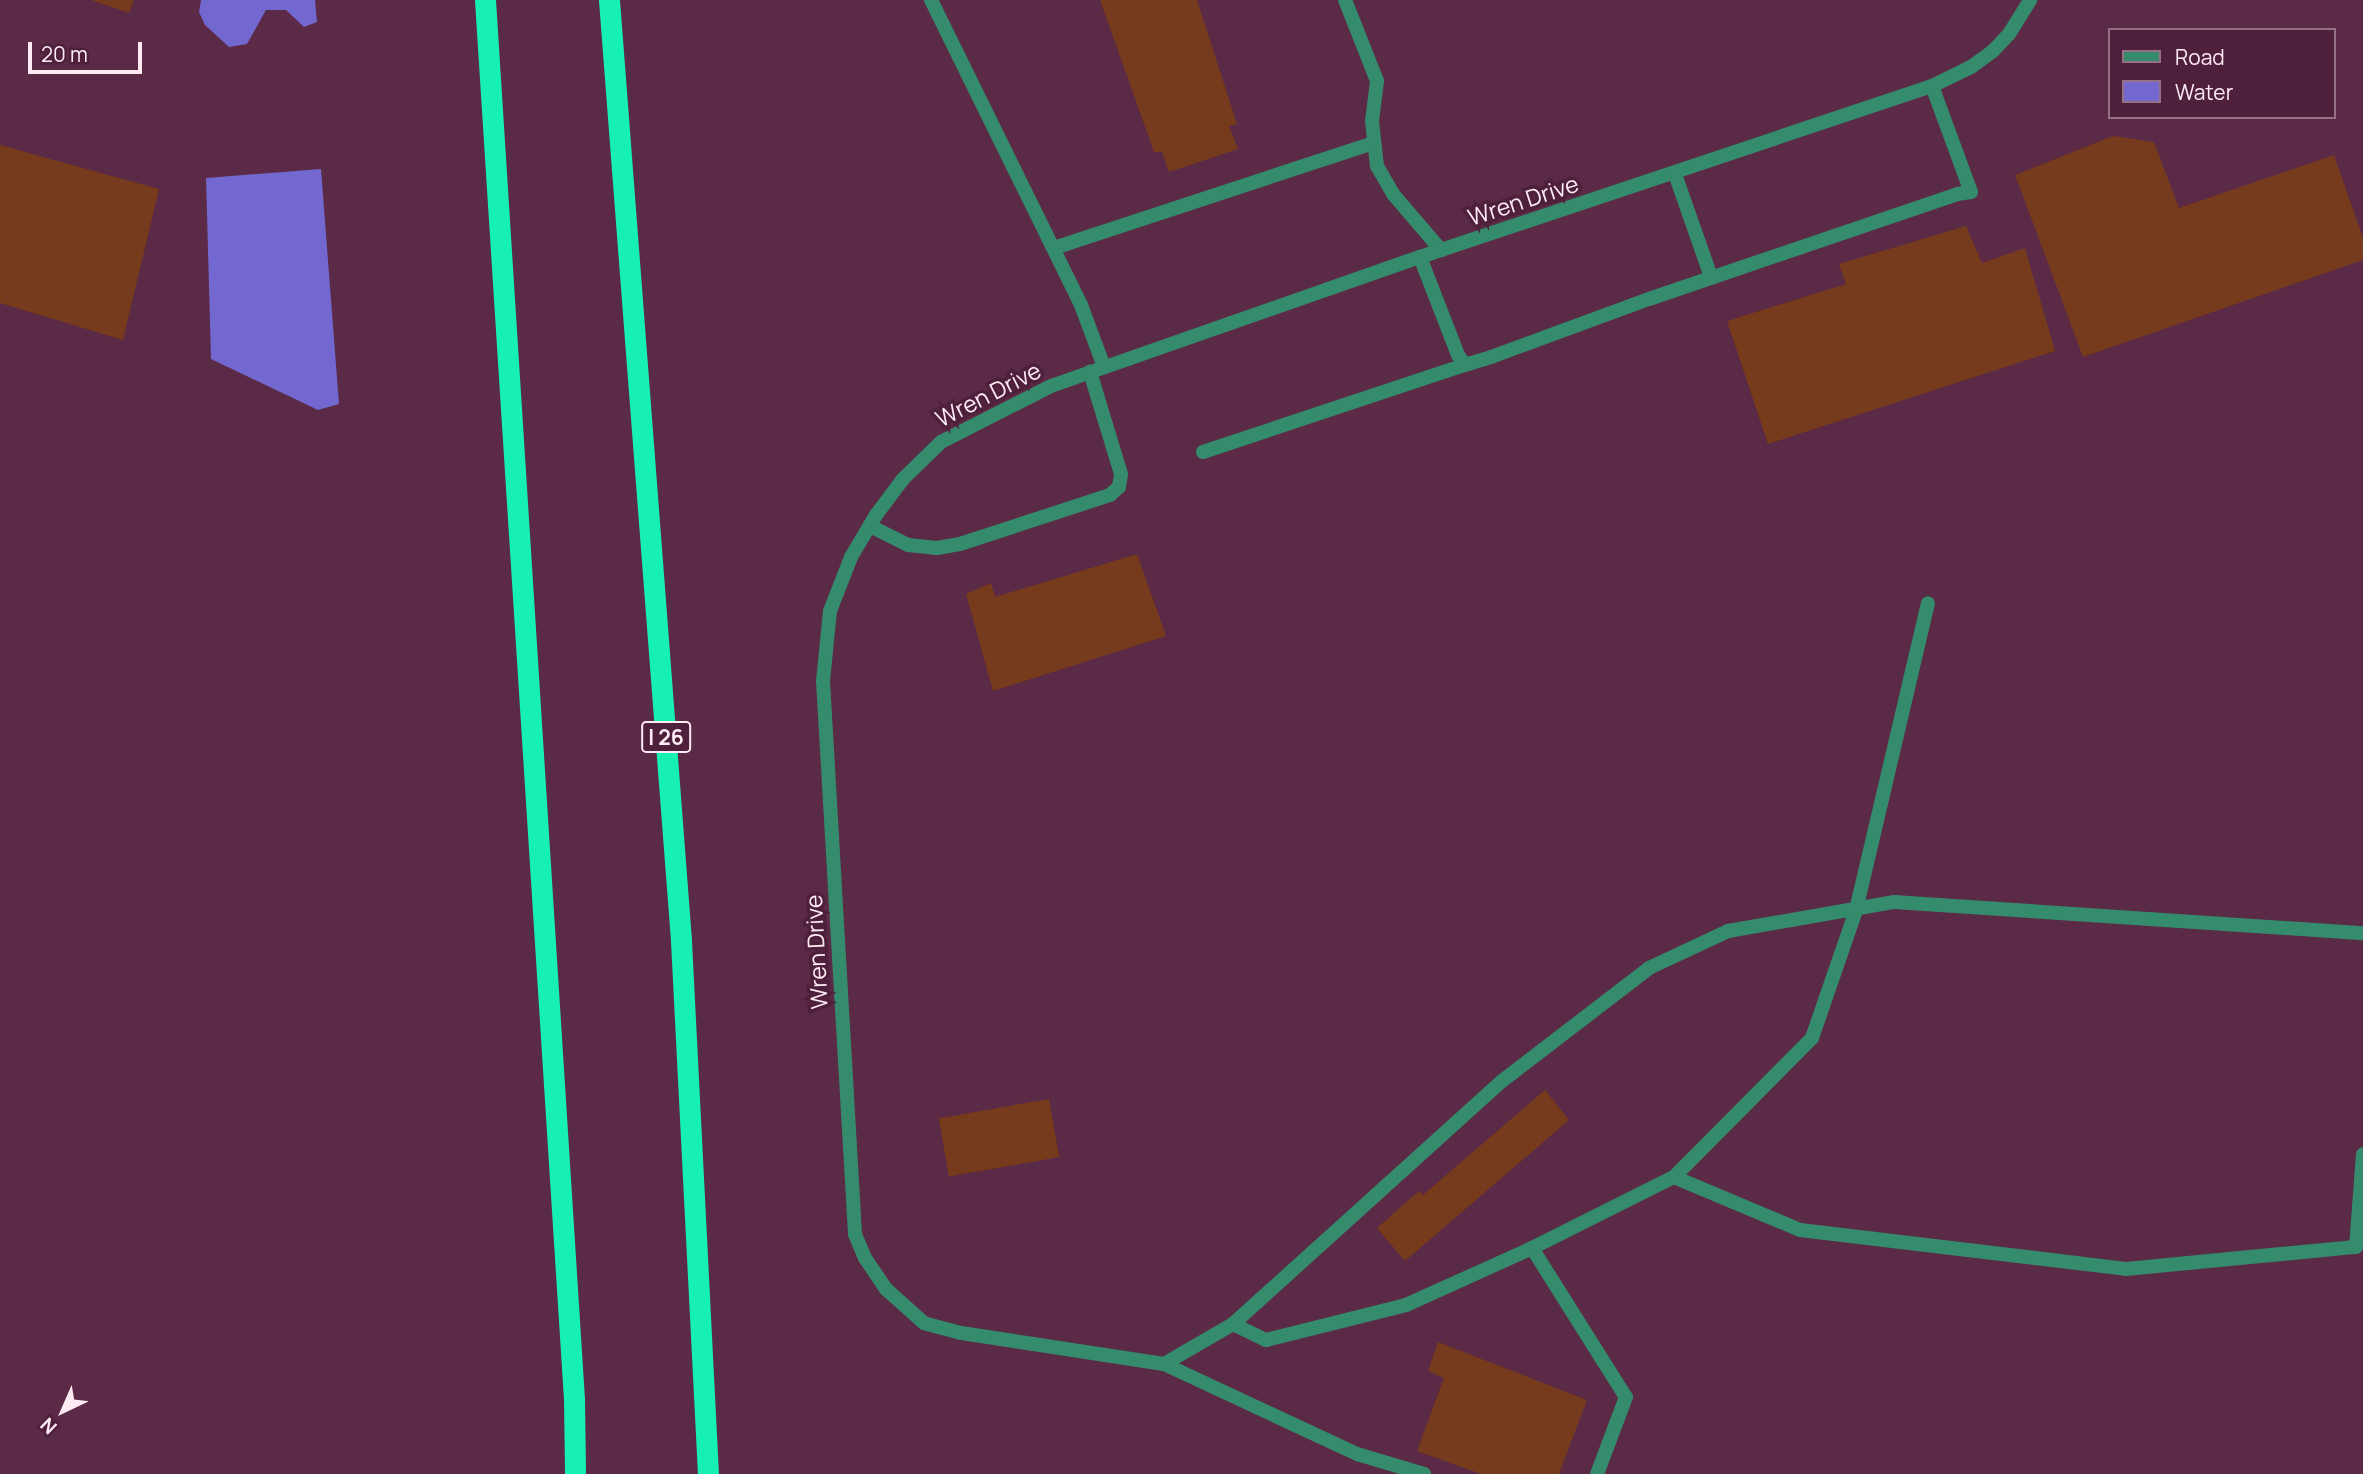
<!DOCTYPE html>
<style>
body{margin:0}
#map{position:relative;width:2363px;height:1474px;overflow:hidden;background:#5a2a46;font-family:Manrope,sans-serif}
div>[style]{position:absolute}
.water>*{inset:0;background:#7367d0}
.building>*{inset:0;background:#763a1c;transform-origin:0 0}
.lane>*{height:14px;margin:-7px;padding:0 7px;transform-origin:7px;border-radius:7px;background:#358c6d}
.street>*{height:14px;margin:-7px;padding:0 7px;transform-origin:7px;border-radius:7px;background:#358c6d}
.highway>*{height:21px;margin:-10.5px;padding:0 10.5px;transform-origin:10.5px;border-radius:10.5px;background:#16f0b2}
span{translate:-50% -50%;white-space:nowrap;text-align:center;line-height:1.15;-webkit-text-stroke:7px #4e203b;paint-order:stroke}
.shield-label span{padding:2px 5px;background:#4e203b;border:2px solid;border-radius:5px;-webkit-text-stroke-width:0}
.shield-label{font-size:21px;color:#feebf4;font-weight:700}
.street-label{font-size:23px;color:#feebf4}
.legend{position:absolute;left:2108px;top:28px;width:228px;height:91px;box-sizing:border-box;background:#4e203b;border:2px solid #947185;margin:0;padding:9px 12px;list-style:none;font-size:21px;color:#feebf4}
.legend li{display:flex;align-items:center;gap:14px;height:35px}
.legend b{width:35px;border:2px solid #947185}
.north{position:absolute;left:28px;top:1376px;width:70px;height:70px;-webkit-text-stroke:5px #4e203b;paint-order:stroke;rotate:224deg;font-size:19px;font-weight:700;line-height:28px;text-align:center;color:#feebf4}
.north::after{content:'';display:block;margin:auto;width:24px;height:32px;background:#feebf4;clip-path:polygon(50% 0,100% 100%,50% 72%,0 100%)}
.scale{position:absolute;left:28px;top:42px;width:114px;height:32px;box-sizing:border-box;border:4px solid #feebf4;border-top:0;padding-left:9px;font-size:21px;line-height:24px;white-space:nowrap;color:#feebf4;-webkit-text-stroke:5px #4e203b;paint-order:stroke}
</style>
<div id="map">
<div class="water">
<i style="clip-path:polygon(201px 0,315px 0,317px 22px,304px 27px,286px 10px,266px 10px,247px 44px,229px 47px,205px 25px,199px 12px)"></i>
<i style="clip-path:polygon(321px 169px,339px 404px,318px 410px,211px 359px,206px 178px)"></i>
</div>
<div class="building">
<i style="clip-path:polygon(91px 0,134px 0,129px 13px)"></i>
<i style="clip-path:polygon(1100px 0,1197px 0,1237px 124px,1229px 126px,1238px 149px,1169px 172px,1162px 152px,1154px 152px)"></i>
<i style="clip-path:polygon(2113px 136px,2154px 142px,2179px 208px,2334px 155px,2363px 238px,2363px 260px,2083px 357px,2015px 175px)"></i>
<i style="clip-path:polygon(0 145px,159px 189px,123px 340px,0 303px)"></i>
<i style="clip-path:polygon(1966px 226px,1982px 263px,2025px 248px,2055px 351px,1768px 444px,1727px 321px,1846px 284px,1839px 264px)"></i>
<i style="clip-path:polygon(1137px 554px,1166px 636px,993px 691px,966px 594px,991px 583px,995px 597px)"></i>
<i style="clip-path:polygon(1545px 1090px,1569px 1120px,1405px 1261px,1377px 1228px,1419px 1191px,1423px 1195px)"></i>
<i style="left:1049px;top:1099px;width:59px;height:112px;rotate:80deg"></i>
<i style="clip-path:polygon(1438px 1342px,1587px 1400px,1559px 1474px,1481px 1474px,1417px 1451px,1444px 1378px,1428px 1371px)"></i>
</div>
<div class="lane">
<i style="left:931px;top:0;width:340px;rotate:63.8deg"></i>
<i style="left:1081px;top:305px;width:66px;rotate:69.6deg"></i>
<i style="left:1345px;top:0;width:87px;rotate:68.4deg"></i>
<i style="left:1377px;top:81px;width:40px;rotate:97.1deg"></i>
<i style="left:1372px;top:121px;width:45px;rotate:83.7deg"></i>
<i style="left:1377px;top:166px;width:32px;rotate:60deg"></i>
<i style="left:1393px;top:194px;width:74px;rotate:49.4deg"></i>
<i style="left:1675px;top:174px;width:109px;rotate:70.7deg"></i>
<i style="left:1054px;top:248px;width:336px;rotate:-18.2deg"></i>
<i style="left:1420px;top:257px;width:105px;rotate:68.8deg"></i>
<i style="left:1458px;top:355px;width:12px;rotate:55deg"></i>
<i style="left:1465px;top:365px;width:27px;rotate:-17deg"></i>
<i style="left:1491px;top:357px;width:168px;rotate:-20.2deg"></i>
<i style="left:1649px;top:299px;width:325px;rotate:-18.8deg"></i>
<i style="left:1957px;top:194px;width:14px;rotate:-8deg"></i>
<i style="left:1971px;top:192px;width:113px;rotate:-110.2deg"></i>
<i style="left:1203px;top:452px;width:276px;rotate:-18.4deg"></i>
<i style="left:870px;top:526px;width:42px;rotate:26.6deg"></i>
<i style="left:908px;top:545px;width:29px;rotate:6deg"></i>
<i style="left:937px;top:548px;width:23px;rotate:-10deg"></i>
<i style="left:960px;top:544px;width:158px;rotate:-18.1deg"></i>
<i style="left:1110px;top:495px;width:12px;rotate:-42deg"></i>
<i style="left:1119px;top:487px;width:13px;rotate:-81deg"></i>
<i style="left:1121px;top:474px;width:107px;rotate:-106.9deg"></i>
<i style="left:1674px;top:1177px;width:137px;rotate:22.8deg"></i>
<i style="left:1800px;top:1230px;width:328px;rotate:6.8deg"></i>
<i style="left:2126px;top:1269px;width:231px;rotate:-5.5deg"></i>
<i style="left:2356px;top:1247px;width:93px;rotate:-85.7deg"></i>
<i style="left:1532px;top:1248px;width:176px;rotate:57.8deg"></i>
<i style="left:1626px;top:1397px;width:82px;rotate:110.6deg"></i>
<i style="left:1233px;top:1324px;width:37px;rotate:26deg"></i>
<i style="left:1266px;top:1340px;width:144px;rotate:-14deg"></i>
<i style="left:1406px;top:1305px;width:138px;rotate:-24.3deg"></i>
<i style="left:1532px;top:1248px;width:159px;rotate:-26.6deg"></i>
<i style="left:1674px;top:1177px;width:196px;rotate:-45.2deg"></i>
<i style="left:1812px;top:1038px;width:135px;rotate:-71deg"></i>
<i style="left:1856px;top:910px;width:315px;rotate:-76.8deg"></i>
<i style="left:1164px;top:1364px;width:80px;rotate:-30.1deg"></i>
<i style="left:1233px;top:1324px;width:363px;rotate:-42.1deg"></i>
<i style="left:1502px;top:1081px;width:185px;rotate:-37.5deg"></i>
<i style="left:1649px;top:968px;width:87px;rotate:-25.1deg"></i>
<i style="left:1728px;top:931px;width:169px;rotate:-9.9deg"></i>
<i style="left:1894px;top:902px;width:470px;rotate:3.8deg"></i>
<i style="left:1164px;top:1364px;width:213px;rotate:25deg"></i>
<i style="left:1357px;top:1454px;width:70px;rotate:16.6deg"></i>
</div>
<div class="street">
<i style="left:1164px;top:1364px;width:205px;rotate:-171.3deg"></i>
<i style="left:961px;top:1333px;width:38px;rotate:-165deg"></i>
<i style="left:924px;top:1323px;width:51px;rotate:-138.2deg"></i>
<i style="left:886px;top:1289px;width:37px;rotate:-124deg"></i>
<i style="left:865px;top:1258px;width:26px;rotate:-113deg"></i>
<i style="left:855px;top:1234px;width:554px;rotate:-93.31deg"></i>
<i style="left:823px;top:681px;width:70px;rotate:-84.3deg"></i>
<i style="left:830px;top:611px;width:58px;rotate:-68.7deg"></i>
<i style="left:851px;top:557px;width:49px;rotate:-59.2deg"></i>
<i style="left:876px;top:515px;width:45px;rotate:-53.1deg"></i>
<i style="left:903px;top:479px;width:53px;rotate:-44.2deg"></i>
<i style="left:941px;top:442px;width:123px;rotate:-27deg"></i>
<i style="left:1051px;top:386px;width:391px;rotate:-19.3deg"></i>
<i style="left:1420px;top:257px;width:540px;rotate:-18.47deg"></i>
<i style="left:1932px;top:86px;width:43px;rotate:-26deg"></i>
<i style="left:1971px;top:67px;width:27px;rotate:-36deg"></i>
<i style="left:1993px;top:51px;width:23px;rotate:-47deg"></i>
<i style="left:2009px;top:34px;width:40px;rotate:-58deg"></i>
</div>
<div class="highway">
<i style="left:485px;top:0;width:1402px;rotate:86.36deg"></i>
<i style="left:574px;top:1399px;width:75px;rotate:89.2deg"></i>
<i style="left:609px;top:0;width:944px;rotate:85.62deg"></i>
<i style="left:681px;top:941px;width:534px;rotate:87.1deg"></i>
</div>
<div class="shield-label">
<span style="left:666px;top:737px">I 26</span>
</div>
<div class="street-label">
<span style="left:1523px;top:200px;rotate:-18deg">Wren Drive</span>
<span style="left:988px;top:394px;rotate:-27deg">Wren Drive</span>
<span style="left:816px;top:952px;rotate:-93deg">Wren Drive</span>
</div>
<ul class="legend">
<li><b style="height:9px;background:#358c6d"></b>Road</li>
<li><b style="height:19px;background:#7367d0"></b>Water</li>
</ul>
<div class="north">N</div>
<div class="scale">20 m</div>
</div>
